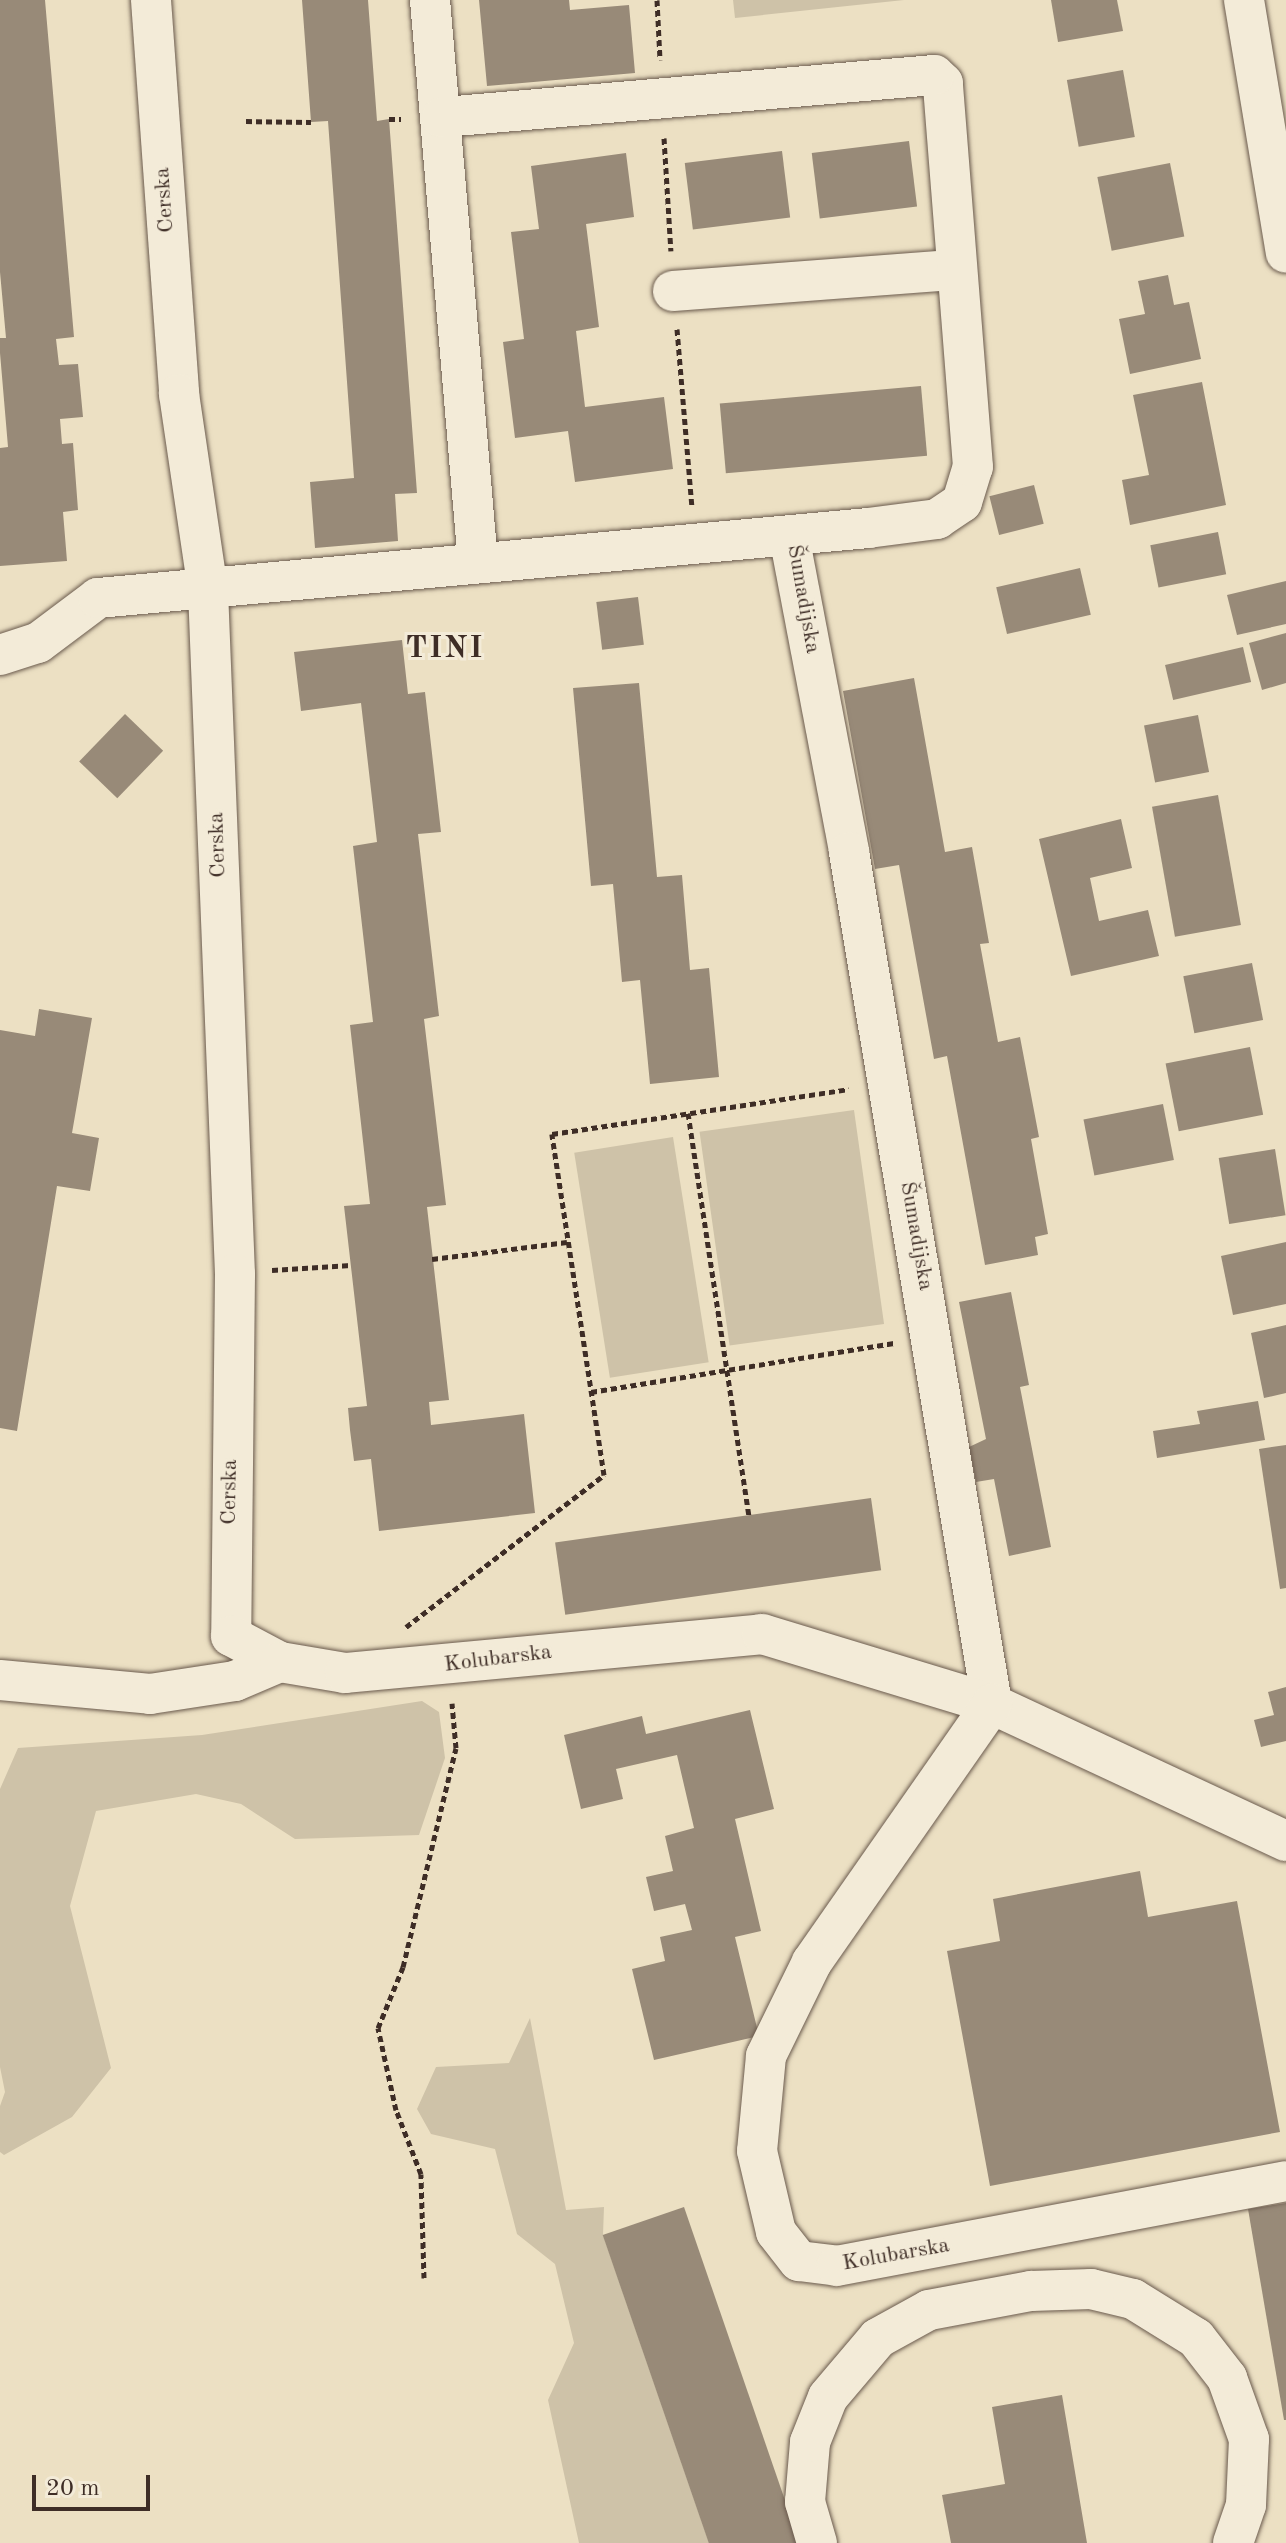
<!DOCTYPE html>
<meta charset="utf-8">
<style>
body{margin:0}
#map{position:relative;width:1286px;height:2543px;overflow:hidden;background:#ece0c3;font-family:"Old Standard TT",serif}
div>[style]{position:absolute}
.green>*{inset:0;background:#cec2a8;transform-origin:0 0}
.building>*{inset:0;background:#988a78;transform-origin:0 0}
.path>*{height:5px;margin-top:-2.5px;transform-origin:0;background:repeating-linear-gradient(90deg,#3e2d26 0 6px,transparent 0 10px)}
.roads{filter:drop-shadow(0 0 2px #6a5a4d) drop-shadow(0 0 2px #6a5a4d)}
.minor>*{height:40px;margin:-20px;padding:0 20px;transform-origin:20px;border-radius:20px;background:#f3ebd8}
span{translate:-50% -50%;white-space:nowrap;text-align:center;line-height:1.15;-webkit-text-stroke:6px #f3ebd8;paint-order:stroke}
.street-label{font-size:22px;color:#3e2d26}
.district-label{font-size:30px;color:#3e2d26;font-weight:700;letter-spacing:2px}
.scale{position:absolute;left:32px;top:2475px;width:118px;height:36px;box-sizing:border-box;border:4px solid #3e2d26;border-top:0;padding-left:10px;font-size:24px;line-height:28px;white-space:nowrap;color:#3e2d26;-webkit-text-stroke:6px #f3ebd8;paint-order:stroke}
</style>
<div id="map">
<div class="green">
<i style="clip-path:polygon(733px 0,904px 0,735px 18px)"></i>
<i style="left:854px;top:1110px;width:216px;height:156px;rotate:82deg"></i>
<i style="left:673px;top:1137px;width:228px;height:100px;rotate:81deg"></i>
<i style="clip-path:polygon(422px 1701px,439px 1712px,445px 1758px,419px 1835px,295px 1839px,241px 1804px,196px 1794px,96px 1811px,70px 1906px,111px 2068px,72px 2117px,4px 2155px,0 2152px,0 2106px,5px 2092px,0 2067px,0 1789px,18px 1748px,202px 1735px)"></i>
<i style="clip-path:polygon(530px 2018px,566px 2210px,604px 2207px,603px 2235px,709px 2543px,579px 2543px,548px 2400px,574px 2343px,555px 2264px,517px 2234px,495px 2149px,431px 2134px,417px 2109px,436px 2067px,509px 2063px)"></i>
</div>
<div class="building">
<i style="clip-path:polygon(0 0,45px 0,74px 337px,56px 339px,59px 365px,78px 364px,83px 417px,60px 419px,62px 444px,73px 443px,78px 510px,63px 512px,67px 561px,0 566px,0 448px,8px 447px,0 353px,0 338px,6px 338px,0 272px)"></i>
<i style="clip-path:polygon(302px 0,368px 0,377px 121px,389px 119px,417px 493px,395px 494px,398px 541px,315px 548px,310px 482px,354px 478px,328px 121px,311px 122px)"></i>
<i style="clip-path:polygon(479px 0,569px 0,570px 10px,629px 5px,635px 73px,487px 86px)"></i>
<i style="clip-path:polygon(1051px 0,1117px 0,1123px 31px,1058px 42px)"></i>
<i style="left:1123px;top:70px;width:68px;height:57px;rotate:80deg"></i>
<i style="left:909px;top:141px;width:66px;height:98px;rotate:83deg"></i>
<i style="left:782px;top:151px;width:67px;height:98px;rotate:83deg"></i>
<i style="clip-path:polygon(626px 153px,634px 217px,586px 224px,599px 327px,576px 331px,585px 407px,664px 397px,673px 469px,575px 482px,568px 431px,515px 438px,503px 342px,524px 339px,511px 232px,539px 229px,531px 166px)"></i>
<i style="left:1170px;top:163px;width:75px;height:74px;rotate:79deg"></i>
<i style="clip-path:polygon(1168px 275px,1174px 305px,1189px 302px,1201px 359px,1130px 374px,1119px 319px,1145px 314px,1138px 281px)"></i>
<i style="clip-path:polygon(1202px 382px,1226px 505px,1130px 525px,1122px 480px,1149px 475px,1133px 395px)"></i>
<i style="left:921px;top:386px;width:70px;height:202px;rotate:85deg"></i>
<i style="left:1034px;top:485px;width:40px;height:46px;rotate:76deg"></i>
<i style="left:1218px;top:532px;width:43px;height:69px;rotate:79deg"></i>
<i style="left:1080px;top:568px;width:48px;height:86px;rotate:77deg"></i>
<i style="clip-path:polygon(1286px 581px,1286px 624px,1237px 635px,1227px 595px)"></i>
<i style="left:638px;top:597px;width:48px;height:42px;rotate:83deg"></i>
<i style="clip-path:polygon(1286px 633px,1286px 683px,1262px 690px,1249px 643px)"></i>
<i style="clip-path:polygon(402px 640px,408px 694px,425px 692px,441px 832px,418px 834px,439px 1016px,424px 1019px,446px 1205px,427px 1207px,449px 1400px,429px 1402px,431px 1425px,524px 1414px,535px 1513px,379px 1531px,371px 1459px,354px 1461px,350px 1430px,348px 1408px,367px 1406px,344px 1206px,370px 1204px,350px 1025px,373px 1022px,353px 846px,377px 842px,361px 703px,301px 711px,294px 652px)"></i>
<i style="left:1243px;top:647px;width:36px;height:80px;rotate:77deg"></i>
<i style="clip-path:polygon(914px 678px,945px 852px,972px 847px,989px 943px,980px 944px,998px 1042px,1020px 1037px,1039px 1137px,1031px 1139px,1048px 1234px,1035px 1237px,1038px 1255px,985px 1265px,947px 1056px,934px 1059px,899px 865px,875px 869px,843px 691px)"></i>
<i style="clip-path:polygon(639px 683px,657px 877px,682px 875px,690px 970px,709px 968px,719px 1077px,650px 1084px,640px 980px,622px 982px,613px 884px,591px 886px,573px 688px)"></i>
<i style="left:125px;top:714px;width:53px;height:66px;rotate:44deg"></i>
<i style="left:1198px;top:715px;width:58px;height:55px;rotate:79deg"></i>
<i style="left:1218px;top:795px;width:132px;height:67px;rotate:80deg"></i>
<i style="clip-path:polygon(1121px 819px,1132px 868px,1090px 878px,1099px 921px,1148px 910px,1159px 956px,1071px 976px,1039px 839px)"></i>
<i style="left:1252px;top:963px;width:58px;height:70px;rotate:79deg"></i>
<i style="clip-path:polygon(39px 1009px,92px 1018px,72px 1133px,99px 1138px,90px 1191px,57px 1186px,17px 1431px,0 1428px,0 1030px,35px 1036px)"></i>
<i style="left:1250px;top:1047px;width:69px;height:86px;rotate:79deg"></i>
<i style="left:1163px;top:1104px;width:57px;height:81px;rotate:79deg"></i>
<i style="left:1275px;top:1149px;width:67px;height:57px;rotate:81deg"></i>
<i style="clip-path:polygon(1286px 1242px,1286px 1304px,1233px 1315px,1221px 1256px)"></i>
<i style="clip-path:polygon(1011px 1292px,1029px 1385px,1020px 1387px,1051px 1547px,1009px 1556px,994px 1479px,976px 1482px,969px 1447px,986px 1439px,959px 1302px)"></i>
<i style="clip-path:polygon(1286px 1325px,1286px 1393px,1264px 1398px,1251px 1333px)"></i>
<i style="clip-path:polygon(1258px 1401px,1265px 1440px,1157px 1458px,1153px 1431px,1200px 1424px,1197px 1411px)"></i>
<i style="clip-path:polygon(1286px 1445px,1286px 1588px,1280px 1589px,1259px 1449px)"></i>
<i style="left:871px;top:1498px;width:73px;height:319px;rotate:82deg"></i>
<i style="clip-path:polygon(1286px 1687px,1286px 1741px,1261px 1747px,1254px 1720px,1274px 1715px,1268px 1692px)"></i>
<i style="clip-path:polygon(750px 1710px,774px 1809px,735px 1819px,761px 1931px,735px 1937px,759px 2036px,654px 2060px,632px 1969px,665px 1961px,660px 1937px,692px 1930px,685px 1904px,654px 1911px,646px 1877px,673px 1871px,665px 1836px,694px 1828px,677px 1755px,616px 1769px,623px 1799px,581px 1809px,564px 1735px,642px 1716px,646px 1734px)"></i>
<i style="clip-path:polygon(1140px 1871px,1148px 1917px,1237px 1901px,1280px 2132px,990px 2186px,947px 1951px,1000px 1941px,993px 1899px)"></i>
<i style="clip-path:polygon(1286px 2203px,1286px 2420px,1284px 2420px,1248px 2209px)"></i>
<i style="left:684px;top:2207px;width:355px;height:86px;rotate:71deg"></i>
<i style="clip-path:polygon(1062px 2395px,1087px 2543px,951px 2543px,942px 2495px,1005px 2484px,992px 2407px)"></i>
</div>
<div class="path">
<i style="left:657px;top:0;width:60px;rotate:87.1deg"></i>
<i style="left:389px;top:119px;width:12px"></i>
<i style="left:246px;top:121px;width:65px;rotate:0.9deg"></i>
<i style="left:664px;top:138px;width:113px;rotate:86.5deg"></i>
<i style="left:677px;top:329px;width:179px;rotate:85.2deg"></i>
<i style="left:688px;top:1113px;width:407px;rotate:81.4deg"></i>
<i style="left:432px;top:1259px;width:136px;rotate:-7.2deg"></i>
<i style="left:272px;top:1270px;width:79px;rotate:-3.6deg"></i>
<i style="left:591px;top:1392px;width:307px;rotate:-9.2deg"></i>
<i style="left:406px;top:1627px;width:250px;rotate:-37.5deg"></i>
<i style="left:604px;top:1475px;width:345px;rotate:-98.7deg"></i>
<i style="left:552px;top:1134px;width:300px;rotate:-8.6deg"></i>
<i style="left:424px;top:2278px;width:104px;rotate:-91.7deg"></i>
<i style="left:421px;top:2174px;width:69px;rotate:-111.3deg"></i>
<i style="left:396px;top:2110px;width:84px;rotate:-102.4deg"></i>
<i style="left:378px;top:2028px;width:66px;rotate:-67.7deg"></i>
<i style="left:403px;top:1967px;width:225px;rotate:-76.4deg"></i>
<i style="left:456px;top:1748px;width:45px;rotate:-95.1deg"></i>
</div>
<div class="roads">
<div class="minor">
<i style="left:151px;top:0;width:395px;rotate:85.9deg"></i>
<i style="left:179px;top:394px;width:198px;rotate:81.6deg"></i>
<i style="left:208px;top:590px;width:685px;rotate:87.74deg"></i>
<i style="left:235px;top:1274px;width:362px;rotate:90.6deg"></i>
<i style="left:231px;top:1636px;width:55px;rotate:28deg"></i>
<i style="left:430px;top:0;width:565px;rotate:85.13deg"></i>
<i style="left:1244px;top:0;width:256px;rotate:80.6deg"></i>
<i style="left:673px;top:291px;width:283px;rotate:-4.3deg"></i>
<i style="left:789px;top:536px;width:322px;rotate:79.2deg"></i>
<i style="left:849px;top:852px;width:864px;rotate:80.47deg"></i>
<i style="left:0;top:655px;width:40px;rotate:-18deg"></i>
<i style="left:38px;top:643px;width:75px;rotate:-36.9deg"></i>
<i style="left:98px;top:598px;width:773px;rotate:-5.19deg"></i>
<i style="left:868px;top:528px;width:70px;rotate:-7.4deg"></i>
<i style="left:937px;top:519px;width:30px;rotate:-34deg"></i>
<i style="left:962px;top:502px;width:37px;rotate:-73deg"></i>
<i style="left:973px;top:467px;width:385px;rotate:-94.5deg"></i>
<i style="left:943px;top:83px;width:12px;rotate:-138deg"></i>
<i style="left:934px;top:75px;width:494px;rotate:175.1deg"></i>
<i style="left:0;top:1680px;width:151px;rotate:5.3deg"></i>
<i style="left:150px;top:1694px;width:86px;rotate:-8.7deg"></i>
<i style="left:235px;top:1681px;width:49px;rotate:-22.9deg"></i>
<i style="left:280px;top:1662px;width:66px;rotate:9.6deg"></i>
<i style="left:345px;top:1673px;width:419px;rotate:-5.3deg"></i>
<i style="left:762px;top:1634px;width:240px;rotate:16.9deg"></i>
<i style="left:992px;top:1704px;width:324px;rotate:25deg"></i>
<i style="left:992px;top:1704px;width:315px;rotate:124.9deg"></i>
<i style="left:812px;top:1962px;width:105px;rotate:116.1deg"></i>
<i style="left:766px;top:2056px;width:95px;rotate:95.4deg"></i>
<i style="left:757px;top:2151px;width:83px;rotate:76.8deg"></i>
<i style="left:776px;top:2232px;width:37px;rotate:52deg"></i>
<i style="left:799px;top:2261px;width:38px;rotate:7deg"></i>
<i style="left:837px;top:2266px;width:457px;rotate:-10.7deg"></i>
<i style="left:817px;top:2543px;width:43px;rotate:-106.3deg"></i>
<i style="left:805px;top:2502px;width:60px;rotate:-85.2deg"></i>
<i style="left:810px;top:2442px;width:48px;rotate:-68.2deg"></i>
<i style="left:828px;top:2397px;width:77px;rotate:-49.7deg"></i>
<i style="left:878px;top:2338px;width:58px;rotate:-28.8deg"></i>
<i style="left:929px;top:2310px;width:104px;rotate:-10.6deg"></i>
<i style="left:1031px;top:2291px;width:60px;rotate:-1.9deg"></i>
<i style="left:1091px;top:2289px;width:43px;rotate:13.4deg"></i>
<i style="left:1133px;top:2299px;width:74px;rotate:31.8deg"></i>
<i style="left:1196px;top:2338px;width:51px;rotate:52.2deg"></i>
<i style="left:1227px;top:2378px;width:65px;rotate:70.2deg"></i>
<i style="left:1249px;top:2439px;width:66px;rotate:92.6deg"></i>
<i style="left:1246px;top:2505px;width:40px;rotate:108.9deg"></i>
</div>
</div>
<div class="street-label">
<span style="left:165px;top:200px;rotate:-94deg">Cerska</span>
<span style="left:803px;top:599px;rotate:80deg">Šumadijska</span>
<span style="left:218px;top:845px;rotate:-92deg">Cerska</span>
<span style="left:916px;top:1236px;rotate:80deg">Šumadijska</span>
<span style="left:230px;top:1492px;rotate:-89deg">Cerska</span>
<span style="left:498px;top:1659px;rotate:-7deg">Kolubarska</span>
<span style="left:896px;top:2255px;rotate:-10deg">Kolubarska</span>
</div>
<div class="district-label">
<span style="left:445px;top:649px">TINI</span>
</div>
<div class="scale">20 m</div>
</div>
